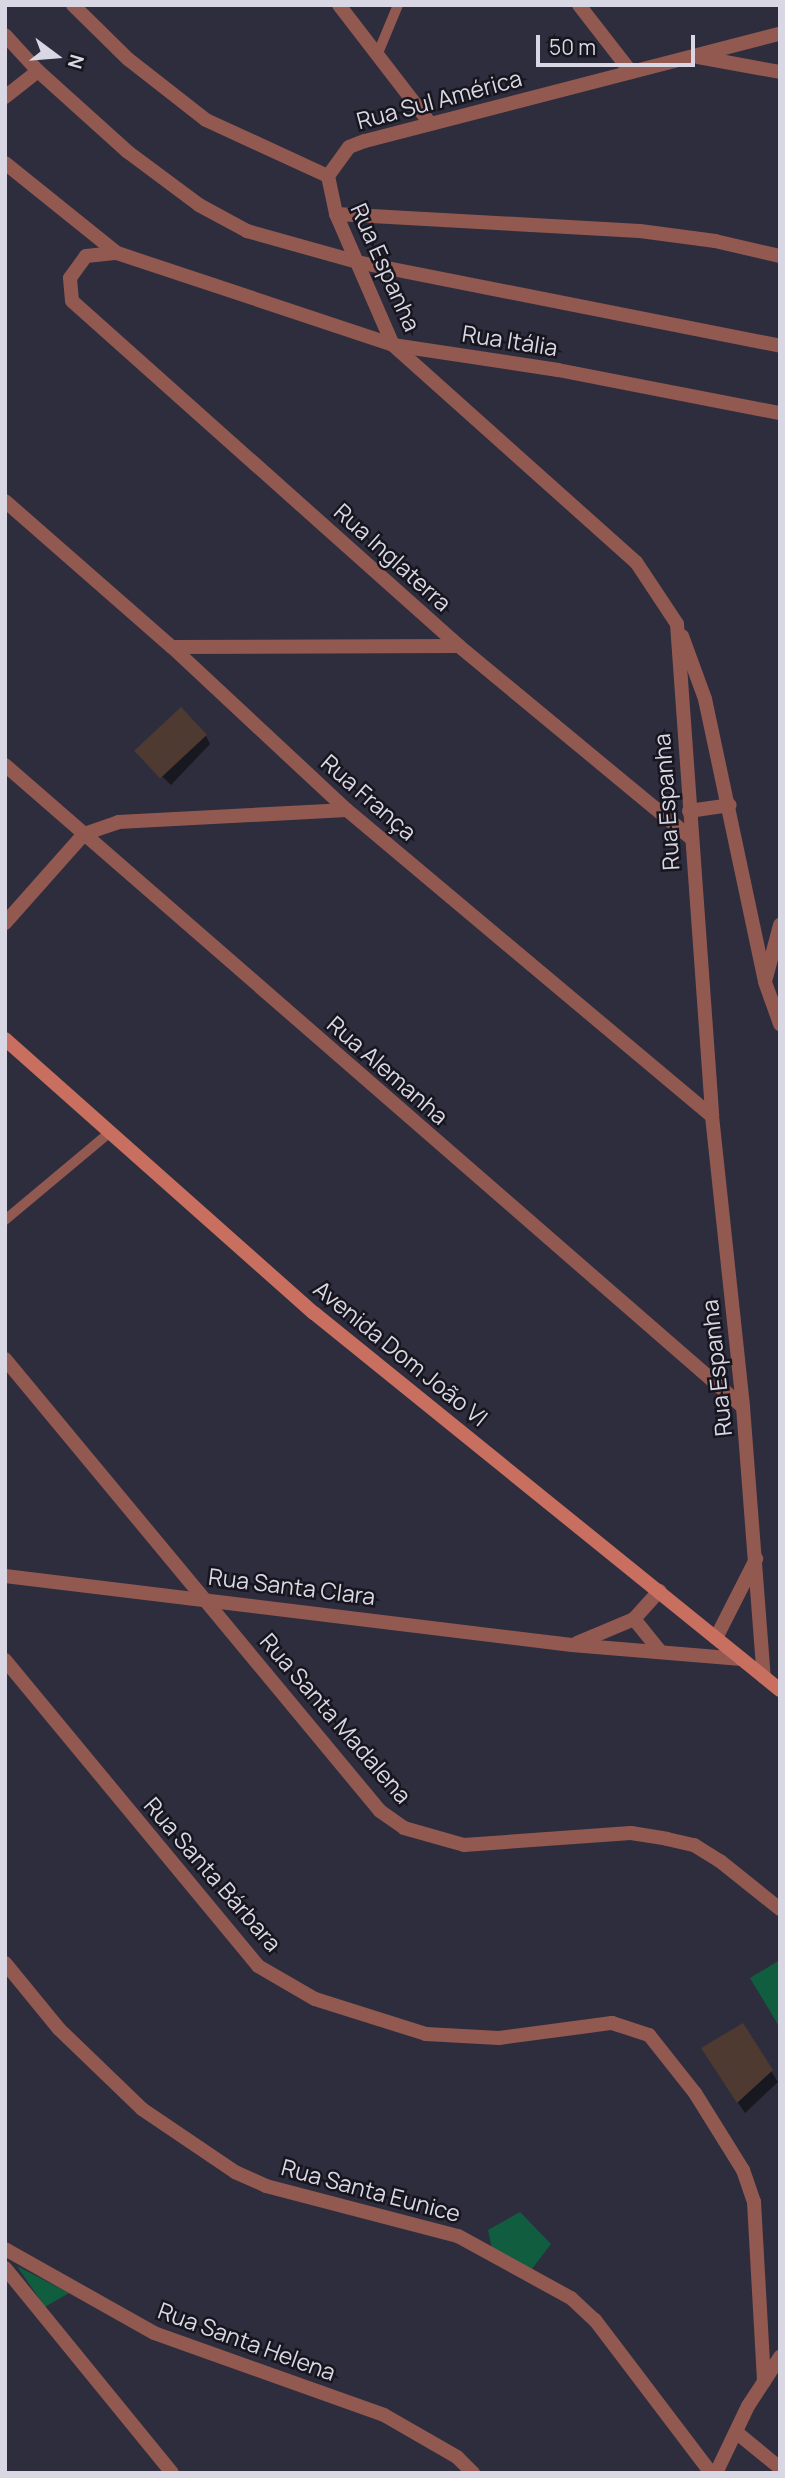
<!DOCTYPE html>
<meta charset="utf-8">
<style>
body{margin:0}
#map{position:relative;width:785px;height:2478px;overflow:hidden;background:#2e2d3e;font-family:Manrope,sans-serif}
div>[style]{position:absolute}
.green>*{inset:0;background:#115d3f}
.shadow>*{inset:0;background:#0007}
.building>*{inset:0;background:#4e3a31;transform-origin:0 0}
.lane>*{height:10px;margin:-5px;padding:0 5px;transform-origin:5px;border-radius:5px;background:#925950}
.street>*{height:14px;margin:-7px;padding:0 7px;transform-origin:7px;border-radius:7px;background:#925950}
.secondary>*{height:14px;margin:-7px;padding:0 7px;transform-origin:7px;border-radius:7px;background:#c96f60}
span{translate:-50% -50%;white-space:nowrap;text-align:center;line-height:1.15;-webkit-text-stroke:5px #17161e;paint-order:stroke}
.street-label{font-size:23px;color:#d8d7e3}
.frame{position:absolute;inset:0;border:7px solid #d8d7e3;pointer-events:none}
.north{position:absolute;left:21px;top:21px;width:70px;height:70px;-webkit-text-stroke:5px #17161e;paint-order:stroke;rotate:106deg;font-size:19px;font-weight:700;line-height:28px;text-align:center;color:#d8d7e3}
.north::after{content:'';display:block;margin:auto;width:24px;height:32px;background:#d8d7e3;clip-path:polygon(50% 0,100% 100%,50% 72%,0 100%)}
.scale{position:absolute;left:536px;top:35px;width:159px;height:32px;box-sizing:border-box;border:4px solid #d8d7e3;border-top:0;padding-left:9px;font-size:21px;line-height:24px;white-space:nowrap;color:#d8d7e3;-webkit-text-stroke:5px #17161e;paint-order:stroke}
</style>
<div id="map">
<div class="green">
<i style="clip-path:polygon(780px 1960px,780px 2028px,750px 1978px)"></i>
<i style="clip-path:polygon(520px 2212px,551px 2244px,532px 2269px,492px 2249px,488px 2230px)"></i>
<i style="clip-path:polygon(17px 2266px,69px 2293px,45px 2307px)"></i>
</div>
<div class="shadow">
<i style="clip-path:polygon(206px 736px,210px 744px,171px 785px,140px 755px)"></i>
<i style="clip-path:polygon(709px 2060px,771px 2071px,778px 2082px,745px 2113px)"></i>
</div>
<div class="building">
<i style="left:181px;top:707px;width:38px;height:64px;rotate:47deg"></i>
<i style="clip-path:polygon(743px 2023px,773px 2070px,737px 2103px,701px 2048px)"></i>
</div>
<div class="lane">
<i style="left:378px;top:53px;width:52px;rotate:-67.4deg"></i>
<i style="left:5px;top:1220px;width:136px;rotate:-39.9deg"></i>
</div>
<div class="street">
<i style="left:73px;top:5px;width:77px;rotate:44.5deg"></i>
<i style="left:128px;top:59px;width:99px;rotate:38deg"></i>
<i style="left:206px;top:120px;width:134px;rotate:24.7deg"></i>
<i style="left:339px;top:5px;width:148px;rotate:52.4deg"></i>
<i style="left:579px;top:5px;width:85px;rotate:52.2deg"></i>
<i style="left:5px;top:35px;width:49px;rotate:47.5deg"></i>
<i style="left:38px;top:71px;width:121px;rotate:42deg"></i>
<i style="left:128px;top:152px;width:89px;rotate:36.7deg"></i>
<i style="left:199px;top:205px;width:55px;rotate:28.4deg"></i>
<i style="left:247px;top:231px;width:114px;rotate:15.7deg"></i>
<i style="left:357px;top:262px;width:431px;rotate:11.2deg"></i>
<i style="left:698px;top:57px;width:83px;rotate:10.4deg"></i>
<i style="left:5px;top:97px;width:42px;rotate:-38.2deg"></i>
<i style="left:5px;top:163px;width:144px;rotate:38.8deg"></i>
<i style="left:328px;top:176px;width:39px;rotate:78deg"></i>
<i style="left:336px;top:214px;width:143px;rotate:66.5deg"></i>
<i style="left:393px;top:345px;width:326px;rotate:41.8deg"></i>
<i style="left:636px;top:562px;width:74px;rotate:56.5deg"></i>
<i style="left:677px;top:624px;width:493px;rotate:85.9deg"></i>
<i style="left:712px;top:1116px;width:293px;rotate:83.9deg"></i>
<i style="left:743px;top:1407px;width:271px;rotate:85.6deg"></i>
<i style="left:328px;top:176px;width:36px;rotate:-54deg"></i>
<i style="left:349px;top:147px;width:17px;rotate:-21deg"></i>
<i style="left:365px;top:141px;width:429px;rotate:-14.5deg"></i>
<i style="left:336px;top:214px;width:304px;rotate:3.2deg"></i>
<i style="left:640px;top:231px;width:76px;rotate:7.6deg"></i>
<i style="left:715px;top:241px;width:67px;rotate:13deg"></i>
<i style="left:5px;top:501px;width:222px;rotate:41.2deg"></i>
<i style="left:172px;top:647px;width:239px;rotate:43deg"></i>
<i style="left:347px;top:810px;width:476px;rotate:40deg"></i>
<i style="left:682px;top:636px;width:67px;rotate:69.9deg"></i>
<i style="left:705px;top:699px;width:289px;rotate:78deg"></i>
<i style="left:765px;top:982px;width:45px;rotate:70.3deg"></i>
<i style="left:172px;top:647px;width:287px;rotate:-0.2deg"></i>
<i style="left:5px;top:765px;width:978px;rotate:41.02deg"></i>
<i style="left:689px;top:811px;width:41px;rotate:-8.3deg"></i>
<i style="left:691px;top:838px;width:301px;rotate:-140.4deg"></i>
<i style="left:459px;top:646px;width:518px;rotate:-138.28deg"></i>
<i style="left:72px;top:301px;width:23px;rotate:-95deg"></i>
<i style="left:70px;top:278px;width:27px;rotate:-54deg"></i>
<i style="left:86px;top:256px;width:31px;rotate:-6deg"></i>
<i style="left:117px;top:253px;width:291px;rotate:18.4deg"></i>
<i style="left:393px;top:345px;width:167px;rotate:8.6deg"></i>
<i style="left:558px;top:370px;width:226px;rotate:11deg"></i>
<i style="left:5px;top:923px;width:119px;rotate:-48.4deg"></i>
<i style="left:84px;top:834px;width:36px;rotate:-19deg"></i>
<i style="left:118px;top:822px;width:229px;rotate:-3deg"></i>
<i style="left:766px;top:978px;width:55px;rotate:-75.2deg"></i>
<i style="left:5px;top:1359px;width:587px;rotate:50.32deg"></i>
<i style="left:380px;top:1811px;width:29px;rotate:35deg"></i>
<i style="left:404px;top:1828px;width:62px;rotate:15.8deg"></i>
<i style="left:464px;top:1845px;width:167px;rotate:-4.1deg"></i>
<i style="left:631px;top:1833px;width:36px;rotate:9deg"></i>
<i style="left:667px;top:1839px;width:28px;rotate:13deg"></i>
<i style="left:694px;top:1845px;width:31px;rotate:32deg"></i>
<i style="left:720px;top:1861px;width:77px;rotate:38.7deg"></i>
<i style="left:5px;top:1576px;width:571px;rotate:6.94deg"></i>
<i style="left:572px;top:1645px;width:170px;rotate:4.7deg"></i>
<i style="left:634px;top:1619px;width:40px;rotate:51deg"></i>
<i style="left:716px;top:1638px;width:89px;rotate:-63.1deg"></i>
<i style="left:577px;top:1643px;width:62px;rotate:-22.8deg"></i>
<i style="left:634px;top:1619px;width:38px;rotate:-48deg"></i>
<i style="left:5px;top:1660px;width:397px;rotate:50.4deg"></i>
<i style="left:258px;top:1966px;width:66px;rotate:30.1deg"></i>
<i style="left:315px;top:1999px;width:116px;rotate:17.5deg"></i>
<i style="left:426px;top:2034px;width:73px;rotate:3.1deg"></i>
<i style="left:499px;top:2038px;width:114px;rotate:-7.6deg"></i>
<i style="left:612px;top:2023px;width:39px;rotate:18deg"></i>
<i style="left:649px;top:2035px;width:74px;rotate:51.6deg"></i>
<i style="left:695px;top:2093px;width:91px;rotate:58.1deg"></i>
<i style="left:743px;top:2170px;width:34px;rotate:71deg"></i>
<i style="left:754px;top:2202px;width:180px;rotate:86.8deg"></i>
<i style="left:5px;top:1963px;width:85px;rotate:50.7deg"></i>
<i style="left:59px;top:2029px;width:115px;rotate:43.9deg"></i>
<i style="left:142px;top:2109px;width:112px;rotate:34.1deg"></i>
<i style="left:235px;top:2172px;width:34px;rotate:24deg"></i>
<i style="left:266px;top:2186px;width:198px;rotate:14.6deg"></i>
<i style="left:458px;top:2236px;width:129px;rotate:28.8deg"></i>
<i style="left:571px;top:2298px;width:33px;rotate:43deg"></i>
<i style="left:595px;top:2320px;width:192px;rotate:52.8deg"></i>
<i style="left:5px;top:2249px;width:171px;rotate:29.4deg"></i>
<i style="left:154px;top:2333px;width:244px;rotate:19.6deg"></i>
<i style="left:384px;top:2415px;width:84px;rotate:29.9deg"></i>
<i style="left:457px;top:2457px;width:23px;rotate:45deg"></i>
<i style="left:5px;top:2268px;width:264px;rotate:50.8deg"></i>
<i style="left:736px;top:2432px;width:57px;rotate:39.3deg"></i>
<i style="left:716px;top:2473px;width:74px;rotate:-64.5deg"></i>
<i style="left:748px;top:2406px;width:59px;rotate:-56.9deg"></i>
</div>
<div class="secondary">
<i style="left:5px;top:1039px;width:413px;rotate:41.6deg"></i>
<i style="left:314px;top:1313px;width:599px;rotate:38.97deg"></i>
</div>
<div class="street-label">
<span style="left:439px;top:99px;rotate:-15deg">Rua Sul América</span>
<span style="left:386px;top:267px;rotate:66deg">Rua Espanha</span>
<span style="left:510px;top:340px;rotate:9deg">Rua Itália</span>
<span style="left:393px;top:557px;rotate:42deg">Rua Inglaterra</span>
<span style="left:369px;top:797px;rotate:41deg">Rua França</span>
<span style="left:666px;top:802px;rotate:-94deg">Rua Espanha</span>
<span style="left:388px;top:1070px;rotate:41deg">Rua Alemanha</span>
<span style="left:401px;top:1353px;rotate:39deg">Avenida Dom João VI</span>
<span style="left:716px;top:1368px;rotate:-96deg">Rua Espanha</span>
<span style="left:292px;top:1586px;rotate:7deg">Rua Santa Clara</span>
<span style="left:336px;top:1718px;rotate:49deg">Rua Santa Madalena</span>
<span style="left:213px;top:1874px;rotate:49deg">Rua Santa Bárbara</span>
<span style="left:371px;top:2190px;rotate:15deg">Rua Santa Eunice</span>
<span style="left:247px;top:2341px;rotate:20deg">Rua Santa Helena</span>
</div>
<div class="frame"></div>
<div class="north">N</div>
<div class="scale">50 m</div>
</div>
